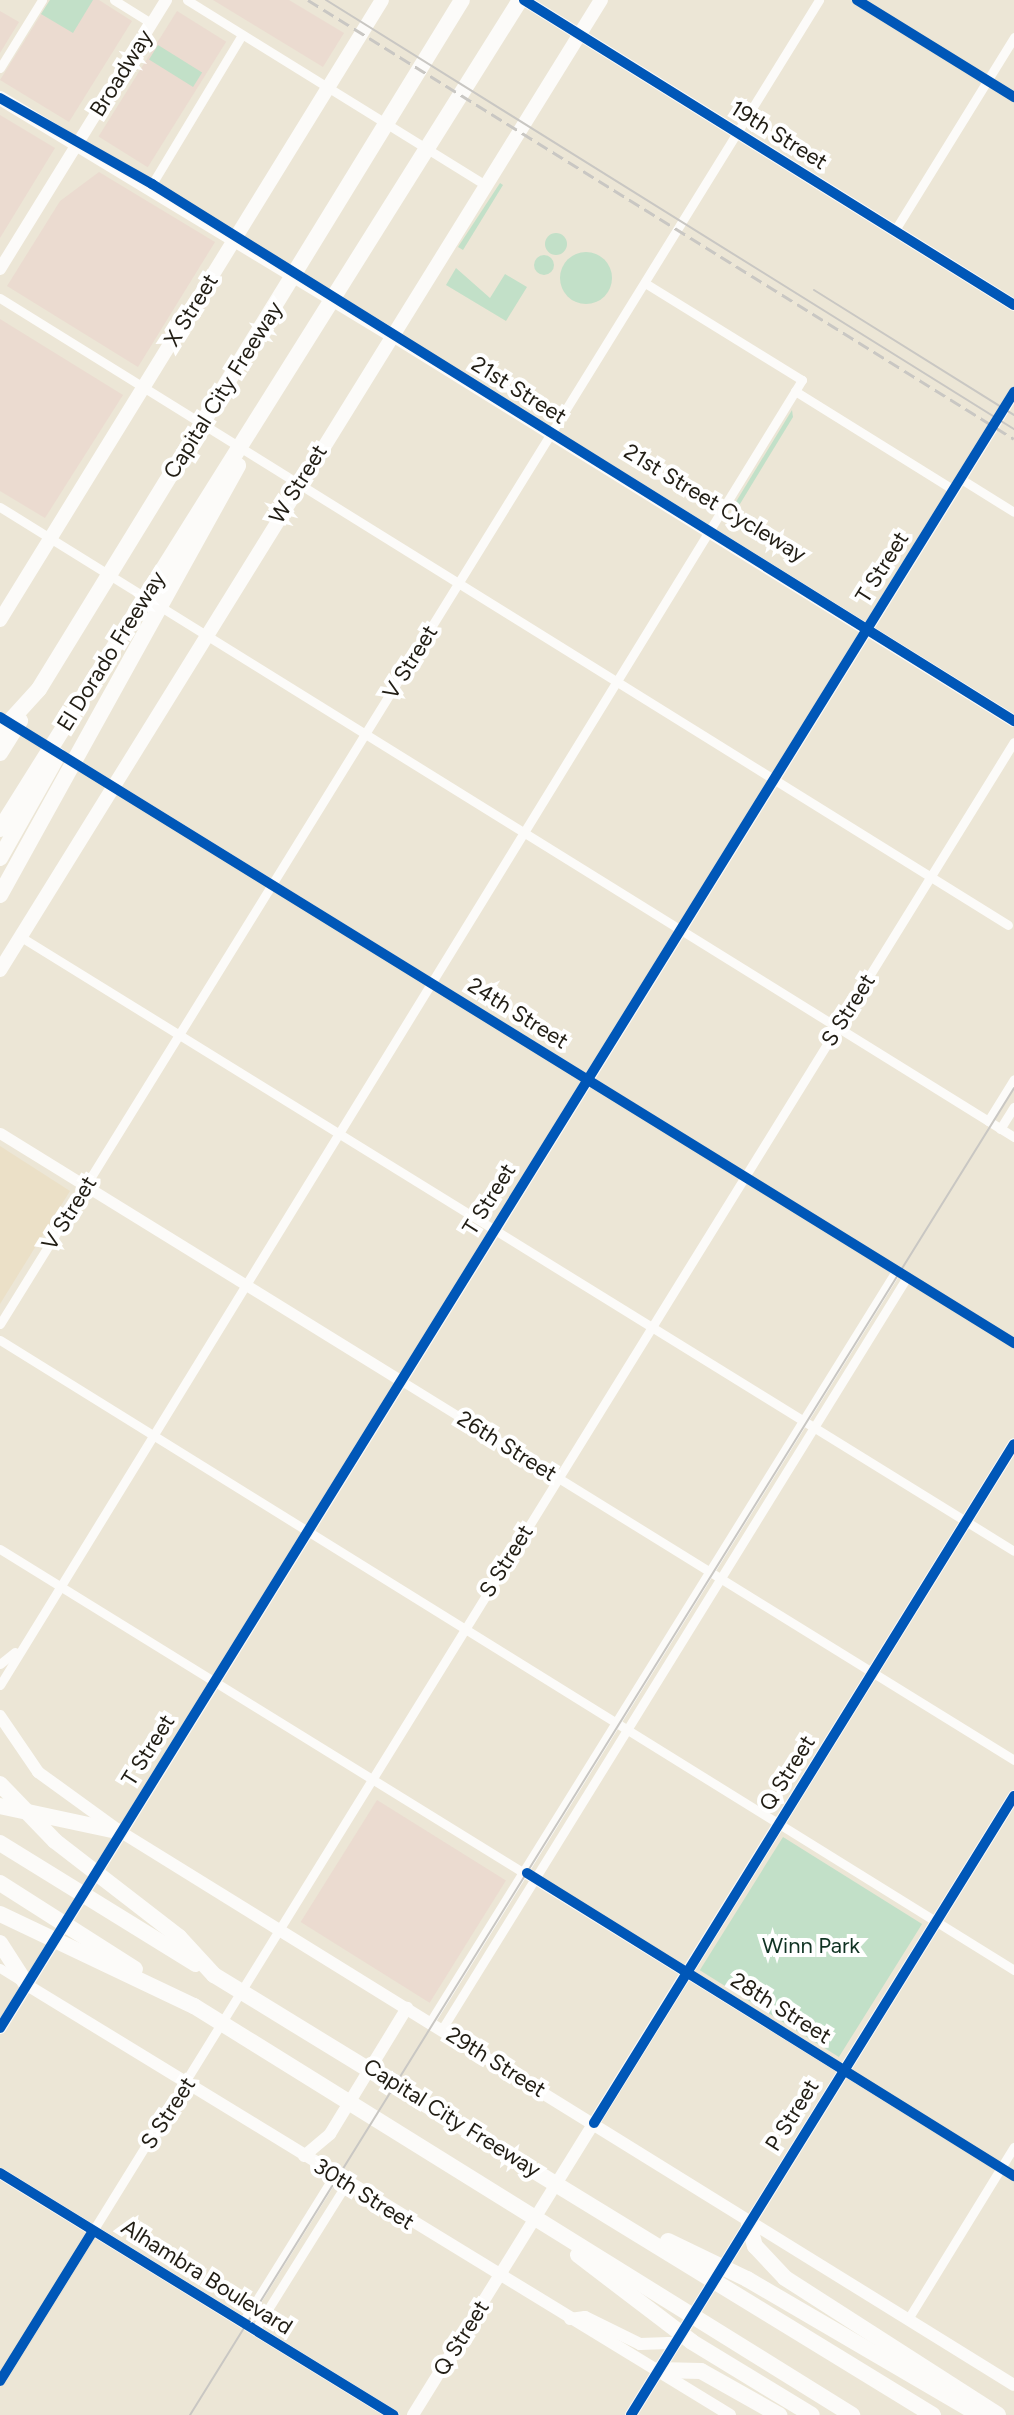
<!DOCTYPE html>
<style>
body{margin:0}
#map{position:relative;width:1014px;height:2415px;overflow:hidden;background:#ece6d6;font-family:Figtree,sans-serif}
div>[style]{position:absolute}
.commercial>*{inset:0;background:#ebdbd0;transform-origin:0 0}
.built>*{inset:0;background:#ebe0c7}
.green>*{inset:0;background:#c2e0c8;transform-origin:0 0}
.round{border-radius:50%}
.minor>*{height:9px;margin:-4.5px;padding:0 4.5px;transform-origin:4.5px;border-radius:4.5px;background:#fcfbf9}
.tertiary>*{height:11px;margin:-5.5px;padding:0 5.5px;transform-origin:5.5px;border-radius:5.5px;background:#fcfbf9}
.secondary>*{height:12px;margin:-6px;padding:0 6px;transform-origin:6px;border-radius:6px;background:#fcfbf9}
.primary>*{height:14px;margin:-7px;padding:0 7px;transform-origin:7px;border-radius:7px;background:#fcfbf9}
.motorway>*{height:16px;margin:-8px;padding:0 8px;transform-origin:8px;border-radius:8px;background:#fcfbf9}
.tram>*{height:2px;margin:-1px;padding:0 1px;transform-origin:1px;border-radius:1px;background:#c9c7c3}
.rail>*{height:3px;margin-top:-1.5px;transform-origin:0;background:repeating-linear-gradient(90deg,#c9c7c3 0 12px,transparent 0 18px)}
.cycleway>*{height:10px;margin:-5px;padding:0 5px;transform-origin:5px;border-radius:5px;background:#0057b8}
span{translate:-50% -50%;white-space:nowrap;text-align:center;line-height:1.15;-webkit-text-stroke:8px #fff;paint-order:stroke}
.street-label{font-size:22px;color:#211d14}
.park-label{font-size:22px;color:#103323}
</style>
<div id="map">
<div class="commercial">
<i style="clip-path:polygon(50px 0,99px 0,132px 21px,69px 122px,0 80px)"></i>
<i style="clip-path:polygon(213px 0,289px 0,344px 33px,323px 67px)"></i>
<i style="clip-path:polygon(0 11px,19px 22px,0 53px)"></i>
<i style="left:177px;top:11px;width:58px;height:148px;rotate:32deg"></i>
<i style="clip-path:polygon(0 115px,55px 148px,0 238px)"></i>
<i style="clip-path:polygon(99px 172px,215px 242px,138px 367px,7px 286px,60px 201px)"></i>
<i style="clip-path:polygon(0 319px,123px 395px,45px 518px,0 491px)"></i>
<i style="left:377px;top:1800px;width:152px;height:144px;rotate:32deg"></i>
</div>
<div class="built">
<i style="clip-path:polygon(0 1146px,70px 1191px,0 1304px)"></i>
</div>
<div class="green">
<i style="clip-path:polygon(50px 0,93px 0,73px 33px,41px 14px)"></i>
<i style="left:158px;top:45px;width:52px;height:17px;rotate:32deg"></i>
<i style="clip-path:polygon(500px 183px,503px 185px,463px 250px,458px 247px)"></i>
<i class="round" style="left:545px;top:233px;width:22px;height:22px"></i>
<i class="round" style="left:560px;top:252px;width:52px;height:52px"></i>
<i class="round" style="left:534px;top:255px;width:20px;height:20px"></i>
<i style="clip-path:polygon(456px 268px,490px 298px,505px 274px,527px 287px,506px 321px,446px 285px)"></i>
<i style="clip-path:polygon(792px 410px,793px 417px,729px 522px,734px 505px)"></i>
<i style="left:783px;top:1837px;width:164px;height:157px;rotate:32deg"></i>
</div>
<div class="minor">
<i style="left:114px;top:0;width:44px;rotate:31.9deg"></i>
<i style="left:187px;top:0;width:349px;rotate:31.8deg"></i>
<i style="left:857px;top:0;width:185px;rotate:31.7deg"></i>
<i style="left:0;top:68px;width:80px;rotate:-58.3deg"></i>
<i style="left:152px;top:184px;width:174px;rotate:-58.9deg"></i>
<i style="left:895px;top:230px;width:227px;rotate:-58.3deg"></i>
<i style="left:0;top:298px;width:1187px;rotate:31.88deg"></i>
<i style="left:795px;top:391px;width:187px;rotate:31.9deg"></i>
<i style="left:961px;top:479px;width:62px;rotate:31.9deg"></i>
<i style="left:0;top:507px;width:1194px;rotate:31.85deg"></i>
<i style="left:0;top:717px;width:61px;rotate:31.6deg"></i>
<i style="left:71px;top:760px;width:1109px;rotate:31.73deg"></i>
<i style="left:21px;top:937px;width:1167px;rotate:31.73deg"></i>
<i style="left:988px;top:1121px;width:49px;rotate:-58.2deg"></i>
<i style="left:1000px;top:1129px;width:26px;rotate:-58deg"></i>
<i style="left:0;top:1324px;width:1557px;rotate:-58.26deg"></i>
<i style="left:0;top:1340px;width:1194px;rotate:31.85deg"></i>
<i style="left:400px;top:1380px;width:722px;rotate:31.75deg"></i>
<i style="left:0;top:1549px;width:1192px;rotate:31.73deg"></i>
<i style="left:0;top:1664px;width:19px;rotate:-39deg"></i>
<i style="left:0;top:1685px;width:1532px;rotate:-58.43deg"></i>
<i style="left:802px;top:380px;width:185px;rotate:-148.3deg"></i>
<i style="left:0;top:1968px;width:25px;rotate:32deg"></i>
<i style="left:430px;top:2022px;width:884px;rotate:-58.18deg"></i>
<i style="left:442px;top:2029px;width:884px;rotate:-58.27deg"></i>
<i style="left:908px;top:2319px;width:202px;rotate:-58.4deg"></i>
<i style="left:243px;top:2322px;width:172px;rotate:-58.1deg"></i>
<i style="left:255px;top:2330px;width:173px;rotate:-58deg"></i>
<i style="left:0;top:2381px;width:1927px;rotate:-58.26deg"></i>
</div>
<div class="tertiary">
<i style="left:0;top:1133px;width:470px;rotate:31.7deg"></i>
<i style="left:0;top:2028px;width:1925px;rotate:-58.21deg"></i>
<i style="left:0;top:2173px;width:462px;rotate:31.6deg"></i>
</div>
<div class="secondary">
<i style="left:524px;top:0;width:577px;rotate:31.9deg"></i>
<i style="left:0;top:269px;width:316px;rotate:-58.3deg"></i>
<i style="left:391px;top:335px;width:733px;rotate:31.78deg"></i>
<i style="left:0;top:1716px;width:68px;rotate:55.8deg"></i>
<i style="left:38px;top:1772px;width:102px;rotate:35.9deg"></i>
<i style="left:121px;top:1832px;width:1050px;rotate:31.77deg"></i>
<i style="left:27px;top:1985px;width:824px;rotate:31.45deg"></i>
<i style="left:304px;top:2156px;width:34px;rotate:-40deg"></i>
<i style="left:330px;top:2134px;width:148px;rotate:-58.6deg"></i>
<i style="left:570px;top:2319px;width:15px;rotate:-8deg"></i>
<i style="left:585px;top:2317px;width:61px;rotate:26.1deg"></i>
<i style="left:640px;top:2344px;width:36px;rotate:-2deg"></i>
<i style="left:413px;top:2415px;width:1142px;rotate:-58.24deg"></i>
<i style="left:631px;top:2415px;width:728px;rotate:-58.25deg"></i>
</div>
<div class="primary">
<i style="left:0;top:98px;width:457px;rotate:31.2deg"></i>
<i style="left:0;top:620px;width:728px;rotate:-58.36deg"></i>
<i style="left:0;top:970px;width:1141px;rotate:-58.22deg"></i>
</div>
<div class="motorway">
<i style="left:0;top:732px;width:58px;rotate:-47.8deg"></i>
<i style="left:39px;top:689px;width:808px;rotate:-58.45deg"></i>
<i style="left:0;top:753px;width:38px;rotate:-58deg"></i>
<i style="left:0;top:829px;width:979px;rotate:-57.9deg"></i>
<i style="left:0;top:858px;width:118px;rotate:-60.6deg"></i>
<i style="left:0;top:895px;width:491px;rotate:-61deg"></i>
<i style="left:0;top:1784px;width:79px;rotate:46deg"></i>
<i style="left:55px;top:1841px;width:157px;rotate:37.7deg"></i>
<i style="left:179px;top:1937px;width:52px;rotate:47.4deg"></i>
<i style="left:214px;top:1975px;width:843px;rotate:31.47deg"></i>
<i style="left:0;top:1806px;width:124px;rotate:12.1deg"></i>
<i style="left:0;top:1843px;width:230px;rotate:31.7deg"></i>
<i style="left:0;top:1883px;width:160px;rotate:32.5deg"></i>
<i style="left:0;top:1914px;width:215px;rotate:25.4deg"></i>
<i style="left:194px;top:2006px;width:775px;rotate:31.86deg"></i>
<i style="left:0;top:1943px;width:50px;rotate:57.3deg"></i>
<i style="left:749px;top:2224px;width:23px;rotate:75deg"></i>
<i style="left:755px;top:2246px;width:44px;rotate:46.8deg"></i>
<i style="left:785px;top:2278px;width:253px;rotate:32.7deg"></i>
<i style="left:668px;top:2241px;width:88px;rotate:25.7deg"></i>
<i style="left:747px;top:2279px;width:270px;rotate:30.3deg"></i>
<i style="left:578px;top:2255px;width:143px;rotate:37.3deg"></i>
<i style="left:692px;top:2342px;width:140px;rotate:31.3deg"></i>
<i style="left:659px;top:2370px;width:42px;rotate:1.4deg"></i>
<i style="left:701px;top:2371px;width:90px;rotate:29.4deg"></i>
</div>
<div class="tram">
<i style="left:326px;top:0;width:811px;rotate:31.95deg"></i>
<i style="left:814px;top:290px;width:236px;rotate:32deg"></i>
<i style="left:190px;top:2415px;width:1562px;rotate:-58.16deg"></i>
</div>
<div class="rail">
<i style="left:308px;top:0;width:831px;rotate:31.87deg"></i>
</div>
<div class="cycleway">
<i style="left:524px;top:0;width:577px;rotate:31.9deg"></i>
<i style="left:857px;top:0;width:185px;rotate:31.7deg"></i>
<i style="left:0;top:98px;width:175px;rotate:29.5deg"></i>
<i style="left:152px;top:184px;width:1016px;rotate:31.92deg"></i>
<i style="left:0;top:717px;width:1192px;rotate:31.69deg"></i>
<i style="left:527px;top:1873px;width:574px;rotate:31.89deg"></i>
<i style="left:0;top:2028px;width:1925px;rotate:-58.21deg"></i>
<i style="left:594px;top:2123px;width:798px;rotate:-58.26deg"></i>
<i style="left:0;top:2173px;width:462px;rotate:31.6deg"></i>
<i style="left:0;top:2381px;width:176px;rotate:-58.2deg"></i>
<i style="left:631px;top:2415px;width:728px;rotate:-58.25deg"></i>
</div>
<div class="street-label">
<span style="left:121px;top:73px;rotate:-58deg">Broadway</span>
<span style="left:779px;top:135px;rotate:32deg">19th Street</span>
<span style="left:191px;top:310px;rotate:-58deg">X Street</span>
<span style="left:223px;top:390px;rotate:-58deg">Capital City Freeway</span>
<span style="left:519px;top:390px;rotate:32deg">21st Street</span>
<span style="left:298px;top:484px;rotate:-58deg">W Street</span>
<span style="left:715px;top:503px;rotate:31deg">21st Street Cycleway</span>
<span style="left:882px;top:567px;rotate:-58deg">T Street</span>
<span style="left:111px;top:651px;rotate:-58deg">El Dorado Freeway</span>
<span style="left:410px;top:662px;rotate:-58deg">V Street</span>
<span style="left:848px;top:1010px;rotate:-58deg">S Street</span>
<span style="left:518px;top:1013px;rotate:32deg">24th Street</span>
<span style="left:489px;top:1199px;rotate:-58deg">T Street</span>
<span style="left:69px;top:1213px;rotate:-58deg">V Street</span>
<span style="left:507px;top:1446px;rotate:32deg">26th Street</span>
<span style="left:506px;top:1561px;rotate:-58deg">S Street</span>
<span style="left:148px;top:1750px;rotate:-58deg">T Street</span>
<span style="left:787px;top:1773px;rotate:-58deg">Q Street</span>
<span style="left:781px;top:2008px;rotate:32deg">28th Street</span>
<span style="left:496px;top:2062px;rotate:32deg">29th Street</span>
<span style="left:168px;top:2113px;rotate:-57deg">S Street</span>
<span style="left:792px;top:2115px;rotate:-58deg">P Street</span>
<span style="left:452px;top:2118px;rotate:32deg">Capital City Freeway</span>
<span style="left:364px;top:2194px;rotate:32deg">30th Street</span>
<span style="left:207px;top:2277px;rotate:32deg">Alhambra Boulevard</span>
<span style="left:461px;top:2338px;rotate:-58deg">Q Street</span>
</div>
<div class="park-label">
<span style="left:811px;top:1946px">Winn Park</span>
</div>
</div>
